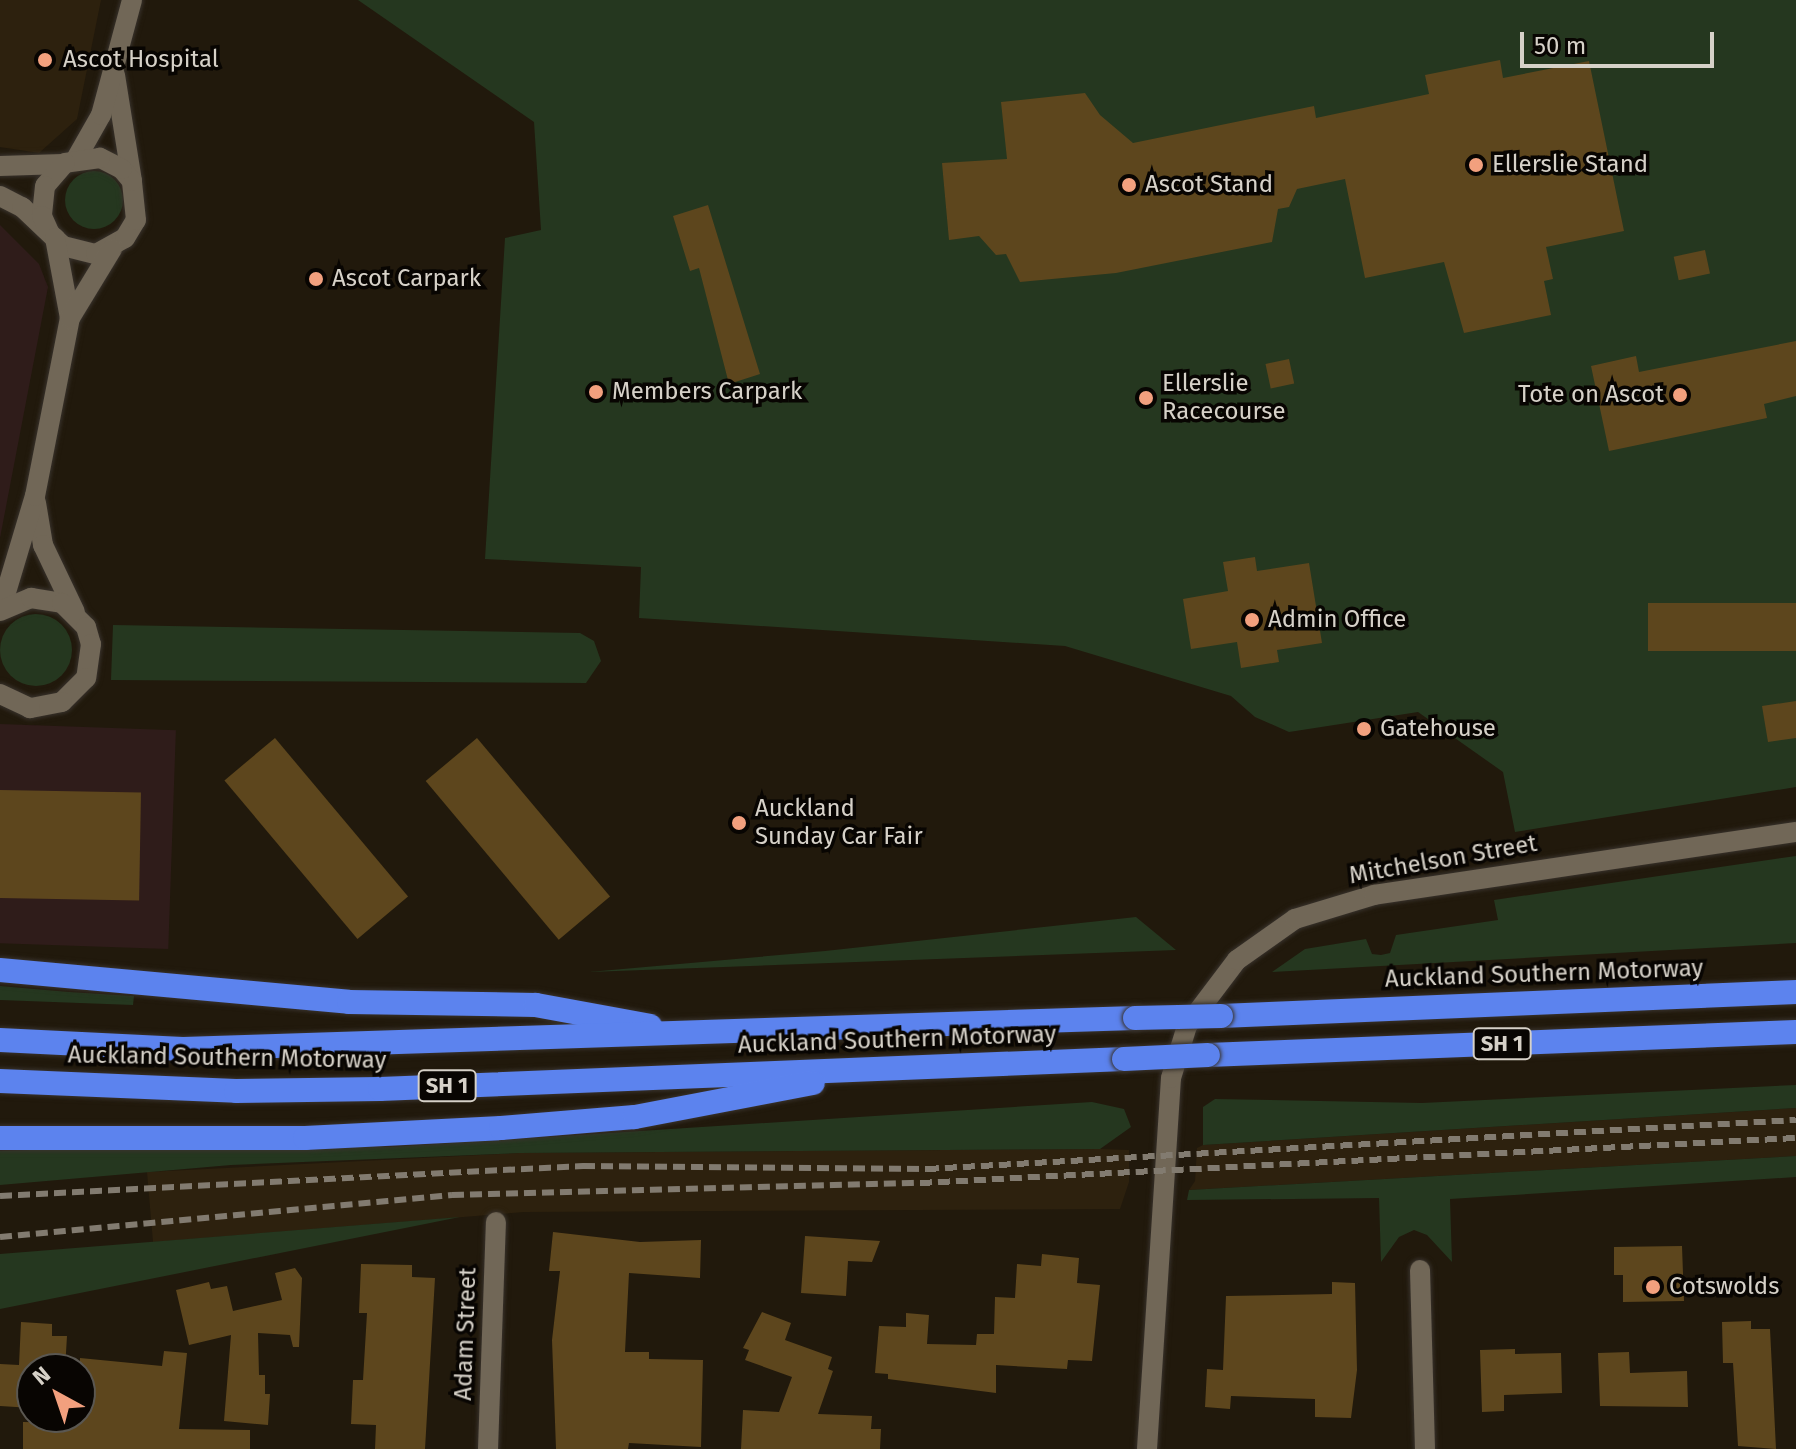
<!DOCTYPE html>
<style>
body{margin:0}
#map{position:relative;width:1796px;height:1449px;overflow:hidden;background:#21190c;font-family:"Fira Sans",sans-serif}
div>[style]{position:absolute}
.commercial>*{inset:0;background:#2f1c1a;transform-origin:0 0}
.built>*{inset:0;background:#2d210e}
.green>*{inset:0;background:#25371f}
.round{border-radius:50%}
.building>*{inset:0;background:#5d461d;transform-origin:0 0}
.roads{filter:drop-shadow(0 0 2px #38322c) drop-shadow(0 0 2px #38322c)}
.street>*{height:20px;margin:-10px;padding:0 10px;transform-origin:10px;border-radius:10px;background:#716757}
.highway>*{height:24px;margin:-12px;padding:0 12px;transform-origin:12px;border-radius:12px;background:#5c83ee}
.rail>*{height:6px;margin-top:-3px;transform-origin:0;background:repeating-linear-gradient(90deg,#827b70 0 12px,transparent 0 18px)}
.bridges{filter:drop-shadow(0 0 2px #38322c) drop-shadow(0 0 2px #38322c)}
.highway-bridge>*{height:24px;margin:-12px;padding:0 12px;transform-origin:12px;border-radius:12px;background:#5c83ee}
.dots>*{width:22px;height:22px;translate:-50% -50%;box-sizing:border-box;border:4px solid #080502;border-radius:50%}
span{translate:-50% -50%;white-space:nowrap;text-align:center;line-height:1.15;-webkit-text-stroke:7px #080502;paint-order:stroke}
.shield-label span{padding:2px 6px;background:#080502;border:2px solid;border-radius:6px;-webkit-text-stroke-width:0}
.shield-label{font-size:22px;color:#d6d1c8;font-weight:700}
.poi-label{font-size:24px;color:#d6d1c8}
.left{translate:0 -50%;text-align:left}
.right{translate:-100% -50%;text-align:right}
.street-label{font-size:24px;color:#d6d1c8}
.north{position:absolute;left:16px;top:1353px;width:80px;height:80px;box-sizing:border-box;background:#080502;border:2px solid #5a5751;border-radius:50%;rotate:320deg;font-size:22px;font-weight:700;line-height:32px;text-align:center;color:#d6d1c8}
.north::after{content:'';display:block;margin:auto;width:28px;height:36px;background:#f2a07e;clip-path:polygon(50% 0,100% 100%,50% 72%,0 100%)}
.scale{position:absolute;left:1520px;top:32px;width:194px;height:36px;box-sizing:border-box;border:4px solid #d6d1c8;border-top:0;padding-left:10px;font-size:24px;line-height:28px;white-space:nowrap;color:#d6d1c8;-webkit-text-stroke:6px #080502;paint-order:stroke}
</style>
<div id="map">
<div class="commercial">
<i style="clip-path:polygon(0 225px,39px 264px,48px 287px,0 538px)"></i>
<i style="left:0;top:724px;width:176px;height:219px;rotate:2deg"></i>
</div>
<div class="built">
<i style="clip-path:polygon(0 0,101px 0,77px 119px,39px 153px,0 147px)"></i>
<i style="clip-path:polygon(1796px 1108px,1796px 1156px,1189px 1190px,1195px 1181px,1197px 1148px,1203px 1145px)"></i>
<i style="clip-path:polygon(1100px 1149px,1129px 1150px,1129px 1182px,1120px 1209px,524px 1212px,153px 1242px,147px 1172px,520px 1153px)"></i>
</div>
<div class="green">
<i style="clip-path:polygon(358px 0,1796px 0,1796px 787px,1515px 832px,1503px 772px,1418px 712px,1289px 732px,1255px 717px,1231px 696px,1065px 646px,639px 618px,641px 567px,485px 559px,505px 238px,541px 230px,534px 122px)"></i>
<i class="round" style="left:65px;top:171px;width:58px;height:58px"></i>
<i class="round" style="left:0;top:614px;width:72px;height:72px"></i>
<i style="clip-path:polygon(113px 625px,580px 633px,594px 641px,601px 661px,586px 683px,111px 680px)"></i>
<i style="clip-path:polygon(1796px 856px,1796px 943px,1272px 972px,1305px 949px,1366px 939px,1372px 954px,1381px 955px,1390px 953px,1396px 935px,1498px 920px,1494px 900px)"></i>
<i style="clip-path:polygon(1136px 917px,1176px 950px,589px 972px,825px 951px)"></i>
<i style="clip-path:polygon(0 986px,69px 992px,134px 996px,133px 1005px,0 1000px)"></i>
<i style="clip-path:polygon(1796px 1085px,1796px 1108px,1203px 1145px,1203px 1107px,1215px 1099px,1422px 1103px)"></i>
<i style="clip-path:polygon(1092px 1102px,1124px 1109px,1131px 1127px,1100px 1149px,520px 1153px,231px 1165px,0 1185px,0 1151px,180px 1145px,390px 1147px)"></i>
<i style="clip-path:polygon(1796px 1156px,1796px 1177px,1450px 1199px,1452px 1262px,1427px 1235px,1414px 1230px,1399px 1237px,1381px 1262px,1379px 1198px,1187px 1200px,1189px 1190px)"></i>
<i style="clip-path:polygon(460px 1217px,0 1309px,0 1254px)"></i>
</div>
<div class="building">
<i style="clip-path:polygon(1500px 60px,1503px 78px,1589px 61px,1624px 231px,1546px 247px,1553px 279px,1544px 281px,1551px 315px,1464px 333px,1444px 262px,1365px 278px,1345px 179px,1297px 189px,1289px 207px,1278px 209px,1272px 242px,1116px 273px,1020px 282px,1006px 254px,996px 255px,979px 236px,949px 240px,942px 163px,1007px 159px,1001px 102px,1085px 93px,1100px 115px,1133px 143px,1314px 106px,1316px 118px,1429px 94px,1425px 75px)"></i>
<i style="clip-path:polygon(708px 205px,760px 374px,729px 384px,699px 268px,690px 271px,673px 216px)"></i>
<i style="left:1705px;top:250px;width:24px;height:32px;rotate:78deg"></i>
<i style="clip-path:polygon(1796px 341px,1796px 396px,1764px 404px,1767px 418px,1609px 451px,1591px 366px,1636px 356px,1639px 372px)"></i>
<i style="left:1289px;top:359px;width:25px;height:24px;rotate:78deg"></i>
<i style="clip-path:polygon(1255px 557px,1257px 571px,1309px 563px,1322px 643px,1277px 650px,1279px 662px,1241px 668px,1237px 642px,1191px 649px,1183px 599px,1228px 591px,1223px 562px)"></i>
<i style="left:1796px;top:603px;width:48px;height:148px;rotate:90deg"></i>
<i style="clip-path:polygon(1796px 701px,1796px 738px,1768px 742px,1762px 706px)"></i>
<i style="left:275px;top:738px;width:207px;height:66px;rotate:50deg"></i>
<i style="left:477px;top:738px;width:207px;height:67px;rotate:50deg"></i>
<i style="left:0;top:790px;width:141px;height:108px;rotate:1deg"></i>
<i style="clip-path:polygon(553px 1232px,640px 1242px,701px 1240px,700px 1278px,629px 1273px,625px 1352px,649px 1352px,649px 1359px,703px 1360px,701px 1447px,629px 1443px,628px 1449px,556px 1449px,552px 1340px,560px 1271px,549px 1271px)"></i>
<i style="clip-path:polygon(805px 1236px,880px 1241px,872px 1262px,848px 1261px,846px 1296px,801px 1293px)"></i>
<i style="clip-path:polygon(1682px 1246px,1684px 1301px,1623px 1302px,1623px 1275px,1614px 1275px,1614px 1247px)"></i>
<i style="clip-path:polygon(1042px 1254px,1079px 1258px,1077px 1283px,1100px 1285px,1092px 1361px,1068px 1360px,1067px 1369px,996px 1365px,996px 1393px,888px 1379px,888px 1374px,875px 1373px,879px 1326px,906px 1327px,906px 1313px,929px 1315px,927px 1344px,976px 1345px,977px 1334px,994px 1334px,995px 1297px,1015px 1298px,1017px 1264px,1041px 1266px)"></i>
<i style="clip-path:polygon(361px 1264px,412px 1265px,412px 1277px,435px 1278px,425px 1449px,375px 1449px,376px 1425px,351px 1424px,353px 1380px,363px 1380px,367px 1313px,359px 1313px)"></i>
<i style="clip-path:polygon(295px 1268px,302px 1278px,299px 1347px,293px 1347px,290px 1335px,258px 1333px,259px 1375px,265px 1375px,265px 1394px,270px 1394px,268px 1425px,224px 1421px,231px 1335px,189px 1345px,176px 1290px,209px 1282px,211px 1289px,227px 1286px,233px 1311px,282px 1300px,275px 1273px)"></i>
<i style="clip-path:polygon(1332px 1282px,1355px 1283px,1357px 1370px,1351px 1418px,1315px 1417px,1315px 1399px,1231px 1396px,1230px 1409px,1205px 1407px,1207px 1369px,1223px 1370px,1226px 1296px,1332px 1294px)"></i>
<i style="clip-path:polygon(762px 1312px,791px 1323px,785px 1340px,832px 1357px,828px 1369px,833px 1371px,818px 1414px,872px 1416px,871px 1429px,881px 1429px,880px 1449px,741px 1449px,743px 1410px,779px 1412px,792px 1377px,745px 1360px,749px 1350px,743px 1348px)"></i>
<i style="clip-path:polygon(1751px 1321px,1751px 1329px,1770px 1329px,1776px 1449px,1738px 1446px,1733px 1363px,1723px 1363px,1722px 1322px)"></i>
<i style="clip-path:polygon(21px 1322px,52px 1324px,52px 1336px,67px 1336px,65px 1369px,32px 1369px,32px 1408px,0 1406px,0 1364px,19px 1365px)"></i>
<i style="clip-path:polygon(1515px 1349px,1515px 1354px,1561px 1353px,1562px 1393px,1504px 1395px,1504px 1411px,1482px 1412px,1480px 1350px)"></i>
<i style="clip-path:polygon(164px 1351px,187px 1353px,179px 1429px,250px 1430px,250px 1449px,23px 1449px,23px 1422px,80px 1423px,80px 1358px,162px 1366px)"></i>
<i style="clip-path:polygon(1629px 1352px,1630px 1373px,1687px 1371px,1688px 1407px,1600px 1406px,1598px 1353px)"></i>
</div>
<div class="roads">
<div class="street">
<i style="left:115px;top:75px;width:107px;rotate:80.9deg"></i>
<i style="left:76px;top:159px;width:51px;rotate:-60.4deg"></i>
<i style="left:101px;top:115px;width:119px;rotate:-74.9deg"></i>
<i style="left:0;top:166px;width:63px;rotate:-1.8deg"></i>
<i style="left:0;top:196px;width:25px;rotate:27deg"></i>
<i style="left:22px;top:207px;width:57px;rotate:43.6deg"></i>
<i style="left:63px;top:246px;width:34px;rotate:14deg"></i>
<i style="left:96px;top:254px;width:33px;rotate:-29deg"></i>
<i style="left:125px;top:238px;width:21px;rotate:-59deg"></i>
<i style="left:136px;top:220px;width:39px;rotate:-96deg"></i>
<i style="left:132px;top:181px;width:16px;rotate:-130deg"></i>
<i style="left:122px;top:169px;width:25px;rotate:-153deg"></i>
<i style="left:100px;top:158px;width:35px;rotate:172deg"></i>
<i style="left:65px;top:163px;width:30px;rotate:131deg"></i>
<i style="left:45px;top:186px;width:30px;rotate:96deg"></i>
<i style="left:42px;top:216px;width:17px;rotate:66deg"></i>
<i style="left:55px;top:238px;width:81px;rotate:79.4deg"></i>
<i style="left:36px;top:503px;width:43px;rotate:80.5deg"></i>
<i style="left:43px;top:545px;width:74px;rotate:64.5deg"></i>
<i style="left:1px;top:609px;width:118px;rotate:-73.3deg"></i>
<i style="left:35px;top:496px;width:181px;rotate:-78.9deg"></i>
<i style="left:70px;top:318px;width:81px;rotate:-58.7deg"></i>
<i style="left:0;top:611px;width:34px;rotate:-23deg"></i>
<i style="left:31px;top:598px;width:31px;rotate:9deg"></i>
<i style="left:62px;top:603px;width:34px;rotate:45deg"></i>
<i style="left:86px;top:627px;width:18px;rotate:74deg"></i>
<i style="left:91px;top:644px;width:34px;rotate:98deg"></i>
<i style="left:86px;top:678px;width:34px;rotate:135deg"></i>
<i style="left:62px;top:702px;width:33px;rotate:169deg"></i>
<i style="left:30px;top:708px;width:33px;rotate:-155deg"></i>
<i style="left:1420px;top:1270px;width:179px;rotate:88.4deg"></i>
<i style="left:488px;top:1449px;width:227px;rotate:-88deg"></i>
<i style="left:1147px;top:1449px;width:372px;rotate:-86.3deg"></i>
<i style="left:1171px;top:1078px;width:54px;rotate:-72.9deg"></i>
<i style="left:1187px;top:1026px;width:83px;rotate:-52.9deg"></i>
<i style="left:1237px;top:960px;width:71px;rotate:-35.3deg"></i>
<i style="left:1295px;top:919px;width:83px;rotate:-16.9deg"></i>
<i style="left:1374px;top:895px;width:427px;rotate:-8.5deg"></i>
</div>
<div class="highway">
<i style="left:0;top:970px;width:350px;rotate:5.2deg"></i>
<i style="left:349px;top:1002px;width:187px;rotate:0.9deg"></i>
<i style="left:536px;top:1005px;width:116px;rotate:10.4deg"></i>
<i style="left:1221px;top:1016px;width:576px;rotate:-2.39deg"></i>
<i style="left:0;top:1040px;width:183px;rotate:2.8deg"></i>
<i style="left:183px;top:1049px;width:953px;rotate:-1.87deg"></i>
<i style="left:1208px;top:1055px;width:588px;rotate:-2.24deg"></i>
<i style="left:0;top:1081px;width:236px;rotate:2.4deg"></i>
<i style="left:236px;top:1091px;width:144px;rotate:-0.8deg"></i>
<i style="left:380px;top:1089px;width:745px;rotate:-2.31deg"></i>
<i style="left:0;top:1138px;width:305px"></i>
<i style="left:305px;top:1138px;width:196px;rotate:-2.9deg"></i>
<i style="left:501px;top:1128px;width:134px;rotate:-4.7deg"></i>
<i style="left:635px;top:1117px;width:181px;rotate:-10.8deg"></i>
</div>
</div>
<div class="rail">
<i style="left:0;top:1196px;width:584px;rotate:-2.95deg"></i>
<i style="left:583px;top:1166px;width:344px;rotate:0.5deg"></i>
<i style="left:927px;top:1169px;width:870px;rotate:-3.23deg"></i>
<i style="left:0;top:1237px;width:454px;rotate:-5.3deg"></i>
<i style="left:452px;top:1195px;width:468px;rotate:-1.5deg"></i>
<i style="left:920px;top:1183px;width:877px;rotate:-2.94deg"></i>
</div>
<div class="bridges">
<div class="highway-bridge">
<i style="left:1135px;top:1018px;width:86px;rotate:-1.3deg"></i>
<i style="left:1124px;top:1059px;width:84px;rotate:-2.7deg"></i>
</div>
</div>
<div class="dots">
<i style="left:45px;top:60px;background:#f2a07e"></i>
<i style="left:1476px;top:165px;background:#f2a07e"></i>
<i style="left:1129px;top:185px;background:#f2a07e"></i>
<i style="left:316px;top:279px;background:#f2a07e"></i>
<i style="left:596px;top:392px;background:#f2a07e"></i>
<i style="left:1680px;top:395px;background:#f2a07e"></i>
<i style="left:1146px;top:398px;background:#f2a07e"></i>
<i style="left:1252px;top:620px;background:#f2a07e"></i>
<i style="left:1364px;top:729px;background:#f2a07e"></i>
<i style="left:739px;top:823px;background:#f2a07e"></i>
<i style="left:1653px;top:1287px;background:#f2a07e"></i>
</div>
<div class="shield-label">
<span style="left:1502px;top:1044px">SH 1</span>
<span style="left:447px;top:1086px">SH 1</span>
</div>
<div class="poi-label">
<span class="left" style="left:63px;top:60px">Ascot Hospital</span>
<span class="left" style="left:1492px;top:165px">Ellerslie Stand</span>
<span class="left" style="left:1145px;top:185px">Ascot Stand</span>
<span class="left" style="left:332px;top:279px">Ascot Carpark</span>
<span class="left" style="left:1162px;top:398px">Ellerslie<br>Racecourse</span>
<span class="left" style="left:612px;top:392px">Members Carpark</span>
<span class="right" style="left:1664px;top:395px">Tote on Ascot</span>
<span class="left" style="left:1268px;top:620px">Admin Office</span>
<span class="left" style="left:1380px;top:729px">Gatehouse</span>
<span class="left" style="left:755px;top:823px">Auckland<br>Sunday Car Fair</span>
<span class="left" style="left:1669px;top:1287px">Cotswolds</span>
</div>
<div class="street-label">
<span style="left:1443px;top:860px;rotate:-10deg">Mitchelson Street</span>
<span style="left:1544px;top:974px;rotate:-2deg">Auckland Southern Motorway</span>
<span style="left:897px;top:1040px;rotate:-2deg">Auckland Southern Motorway</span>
<span style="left:227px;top:1058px;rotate:1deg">Auckland Southern Motorway</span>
<span style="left:466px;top:1334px;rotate:-88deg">Adam Street</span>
</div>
<div class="north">N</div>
<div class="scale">50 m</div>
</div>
